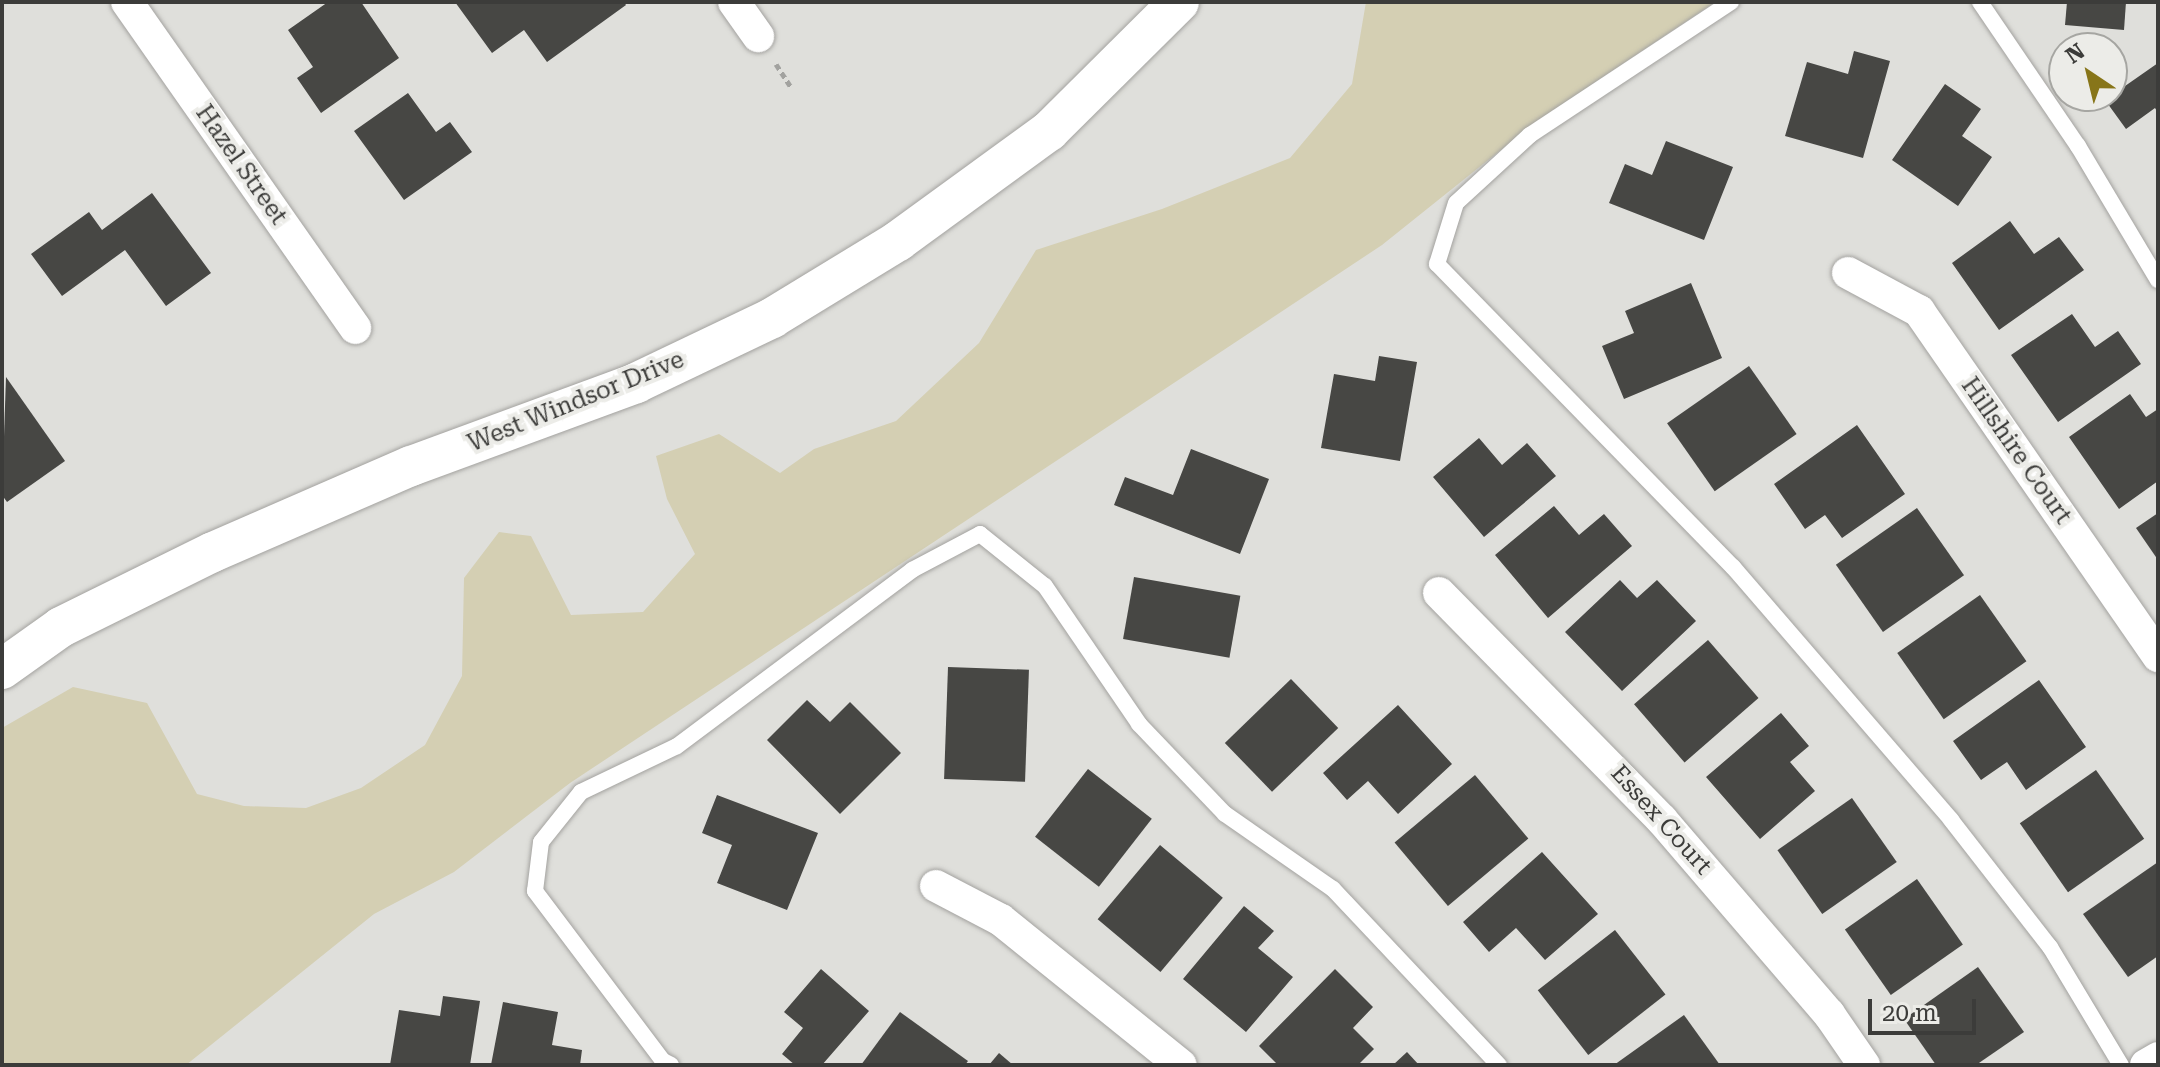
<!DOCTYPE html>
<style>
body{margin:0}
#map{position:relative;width:2160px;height:1067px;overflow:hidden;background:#dfdfdb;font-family:"Roboto Serif",serif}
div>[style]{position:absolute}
.green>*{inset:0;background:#d4cfb3}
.building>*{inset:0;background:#474744;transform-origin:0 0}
.path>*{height:5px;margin-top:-2.5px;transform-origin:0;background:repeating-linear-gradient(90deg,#a2a29f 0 6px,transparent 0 10px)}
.roads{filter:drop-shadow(0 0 2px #a3a29f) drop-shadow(0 0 2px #a3a29f)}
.service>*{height:16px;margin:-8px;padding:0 8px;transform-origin:8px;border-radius:8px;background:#fff}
.minor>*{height:32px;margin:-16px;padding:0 16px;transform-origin:16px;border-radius:16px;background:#fff}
.tertiary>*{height:40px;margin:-20px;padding:0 20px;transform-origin:20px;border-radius:20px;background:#fff}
span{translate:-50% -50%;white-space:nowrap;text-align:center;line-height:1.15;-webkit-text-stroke:8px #ecece8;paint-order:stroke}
.street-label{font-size:24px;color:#3c3c3a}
.frame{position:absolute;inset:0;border:4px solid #3c3c3a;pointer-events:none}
.north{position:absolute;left:2048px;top:32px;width:80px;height:80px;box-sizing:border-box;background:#ecece8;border:2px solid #a6a6a2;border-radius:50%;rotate:325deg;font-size:22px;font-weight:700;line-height:32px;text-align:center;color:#3c3c3a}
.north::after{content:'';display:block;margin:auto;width:28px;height:36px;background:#877519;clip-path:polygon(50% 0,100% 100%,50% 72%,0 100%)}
.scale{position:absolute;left:1868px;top:999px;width:108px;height:36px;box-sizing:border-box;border:4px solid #3c3c3a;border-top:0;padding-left:10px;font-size:24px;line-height:28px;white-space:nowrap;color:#3c3c3a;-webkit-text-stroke:6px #ecece8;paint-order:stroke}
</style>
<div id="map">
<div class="green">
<i style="clip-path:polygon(1366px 2px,1715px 2px,1537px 121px,1382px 245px,570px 783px,454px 872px,374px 914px,186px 1065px,2px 1065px,2px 728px,73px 687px,147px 703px,197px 794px,244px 806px,306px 808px,361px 788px,425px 745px,462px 676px,464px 578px,499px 532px,531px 536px,571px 615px,643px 612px,695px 554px,667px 499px,656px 456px,719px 434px,780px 473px,814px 449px,896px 421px,979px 343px,1036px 250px,1162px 209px,1290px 158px,1352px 84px)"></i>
</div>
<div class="building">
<i style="clip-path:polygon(328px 2px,361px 2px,399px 58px,321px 113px,297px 78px,313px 67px,288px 30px)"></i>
<i style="clip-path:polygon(455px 2px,624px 2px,626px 5px,547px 62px,524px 30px,492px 53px)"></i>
<i style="clip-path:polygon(2067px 2px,2126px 2px,2124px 30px,2065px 25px)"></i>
<i style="clip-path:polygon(1854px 51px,1890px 61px,1863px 158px,1785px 136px,1807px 62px,1848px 74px)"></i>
<i style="clip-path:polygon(2158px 63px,2158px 113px,2155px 108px,2126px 129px,2105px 100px)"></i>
<i style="clip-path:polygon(1945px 84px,1981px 109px,1962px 136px,1992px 157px,1958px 206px,1892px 160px)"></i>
<i style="clip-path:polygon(408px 93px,436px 132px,450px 122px,472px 152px,404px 200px,354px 131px)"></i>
<i style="clip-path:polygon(1666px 141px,1733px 167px,1704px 240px,1609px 203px,1625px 164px,1652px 175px)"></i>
<i style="clip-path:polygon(152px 193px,211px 273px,166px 306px,125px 250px,62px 296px,31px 254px,89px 212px,102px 230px)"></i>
<i style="clip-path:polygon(2010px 221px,2034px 254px,2059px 237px,2084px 270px,1999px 330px,1952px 263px)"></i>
<i style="clip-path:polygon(1691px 283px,1722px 358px,1624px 399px,1602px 346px,1634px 333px,1625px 311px)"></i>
<i style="clip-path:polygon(2072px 314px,2095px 347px,2118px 331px,2141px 364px,2058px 422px,2011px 355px)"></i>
<i style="clip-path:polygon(1379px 356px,1417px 362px,1400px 461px,1321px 448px,1334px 374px,1375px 381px)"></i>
<i style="left:1749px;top:366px;width:83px;height:100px;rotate:55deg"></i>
<i style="clip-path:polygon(6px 377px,65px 461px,7px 502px,2px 495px)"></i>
<i style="clip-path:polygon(2130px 394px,2146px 417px,2158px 409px,2158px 481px,2119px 509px,2069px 437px)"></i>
<i style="clip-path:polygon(1857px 425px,1905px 494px,1842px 538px,1825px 515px,1805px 529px,1774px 484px)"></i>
<i style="clip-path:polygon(1479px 438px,1502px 465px,1527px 443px,1556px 476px,1484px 537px,1433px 477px)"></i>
<i style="clip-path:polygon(1191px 449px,1269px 479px,1240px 554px,1114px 505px,1125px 477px,1173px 495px)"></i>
<i style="clip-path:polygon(1554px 506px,1579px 535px,1604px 514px,1632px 546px,1548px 618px,1495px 555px)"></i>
<i style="left:1917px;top:508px;width:82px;height:99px;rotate:55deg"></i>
<i style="clip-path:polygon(2158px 513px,2158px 560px,2136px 528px)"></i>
<i style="left:1134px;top:577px;width:108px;height:63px;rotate:10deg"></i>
<i style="clip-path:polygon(1620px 580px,1637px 598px,1657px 580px,1696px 621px,1622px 691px,1565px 632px)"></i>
<i style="left:1980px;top:595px;width:81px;height:101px;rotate:55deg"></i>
<i style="left:1708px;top:640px;width:77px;height:98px;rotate:49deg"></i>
<i style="left:948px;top:667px;width:81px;height:112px;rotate:2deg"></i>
<i style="left:1291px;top:679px;width:68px;height:92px;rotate:46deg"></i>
<i style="clip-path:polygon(2039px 680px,2086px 747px,2026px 790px,2007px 762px,1981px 780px,1953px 741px)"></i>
<i style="clip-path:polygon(807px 700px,830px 722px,850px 702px,901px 753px,840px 814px,767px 740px)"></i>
<i style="clip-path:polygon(1398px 705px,1452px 764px,1398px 814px,1368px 781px,1347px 800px,1323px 773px)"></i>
<i style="clip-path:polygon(1781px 713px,1809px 746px,1790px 762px,1815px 791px,1760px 839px,1706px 777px)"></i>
<i style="left:1088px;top:769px;width:81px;height:86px;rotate:38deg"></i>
<i style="left:2096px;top:770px;width:84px;height:93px;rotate:55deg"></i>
<i style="left:1475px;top:775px;width:83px;height:105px;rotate:50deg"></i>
<i style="clip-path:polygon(717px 795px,818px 833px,787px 910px,717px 883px,732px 845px,702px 833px)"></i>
<i style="left:1852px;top:798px;width:78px;height:91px;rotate:55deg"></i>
<i style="left:1160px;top:845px;width:82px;height:97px;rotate:40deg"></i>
<i style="clip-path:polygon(1542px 852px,1598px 914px,1545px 960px,1516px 928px,1489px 952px,1463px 922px)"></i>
<i style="clip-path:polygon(2158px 862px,2158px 956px,2128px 977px,2083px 914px)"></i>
<i style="left:1917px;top:879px;width:80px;height:88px;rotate:55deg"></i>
<i style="clip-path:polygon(1244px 906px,1274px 931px,1258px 948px,1293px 977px,1246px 1032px,1183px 979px)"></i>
<i style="left:1615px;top:930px;width:82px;height:98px;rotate:52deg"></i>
<i style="clip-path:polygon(1978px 967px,2024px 1032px,1976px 1065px,1936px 1065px,1904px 1019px)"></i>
<i style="clip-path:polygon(821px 969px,869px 1011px,822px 1065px,795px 1065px,782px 1054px,803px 1028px,784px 1012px)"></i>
<i style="clip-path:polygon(1335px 969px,1373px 1007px,1353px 1028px,1374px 1049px,1358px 1065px,1278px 1065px,1259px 1046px)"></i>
<i style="clip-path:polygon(443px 996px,480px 1001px,470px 1065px,390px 1065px,399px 1010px,440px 1016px)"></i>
<i style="clip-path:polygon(503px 1002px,558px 1012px,552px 1045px,582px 1050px,580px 1065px,491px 1065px)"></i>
<i style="clip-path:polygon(900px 1012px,968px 1061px,965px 1065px,861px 1065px)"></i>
<i style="clip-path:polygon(1684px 1015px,1720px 1065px,1614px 1065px)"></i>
<i style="clip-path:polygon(1407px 1052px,1419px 1065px,1393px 1065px)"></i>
<i style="clip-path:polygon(999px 1053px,1013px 1065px,989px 1065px)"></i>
</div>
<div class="path">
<i style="left:776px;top:64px;width:27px;rotate:57deg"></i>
</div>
<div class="roads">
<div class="service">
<i style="left:1731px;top:2px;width:241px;rotate:146.5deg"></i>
<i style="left:1530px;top:135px;width:100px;rotate:137.4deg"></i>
<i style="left:1456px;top:203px;width:64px;rotate:107.3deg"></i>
<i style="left:1437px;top:264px;width:424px;rotate:45.7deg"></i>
<i style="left:1733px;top:567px;width:334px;rotate:49.2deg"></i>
<i style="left:1951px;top:820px;width:161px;rotate:52.1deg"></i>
<i style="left:2050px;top:947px;width:138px;rotate:59deg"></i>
<i style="left:1980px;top:2px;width:174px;rotate:55.8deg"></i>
<i style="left:2078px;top:146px;width:156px;rotate:59.2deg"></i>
<i style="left:671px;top:1065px;width:9px;rotate:-153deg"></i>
<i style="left:663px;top:1061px;width:213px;rotate:-127deg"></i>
<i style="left:535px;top:891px;width:49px;rotate:-83deg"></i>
<i style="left:541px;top:842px;width:64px;rotate:-51.3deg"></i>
<i style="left:581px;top:792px;width:106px;rotate:-25.6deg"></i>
<i style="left:677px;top:746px;width:294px;rotate:-36.8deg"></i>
<i style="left:912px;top:570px;width:77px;rotate:-27.9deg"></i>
<i style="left:980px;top:534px;width:83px;rotate:38.7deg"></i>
<i style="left:1045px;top:586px;width:167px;rotate:55.7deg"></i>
<i style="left:1139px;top:724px;width:124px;rotate:46.3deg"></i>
<i style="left:1225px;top:814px;width:131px;rotate:34.8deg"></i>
<i style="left:1333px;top:889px;width:242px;rotate:46.7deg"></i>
</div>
<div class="minor">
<i style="left:127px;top:2px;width:398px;rotate:55deg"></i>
<i style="left:734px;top:2px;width:42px;rotate:54.8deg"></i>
<i style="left:1848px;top:273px;width:81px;rotate:28.2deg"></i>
<i style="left:1919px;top:311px;width:420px;rotate:55.3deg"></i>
<i style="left:1439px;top:593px;width:318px;rotate:45.5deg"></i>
<i style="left:1662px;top:820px;width:256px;rotate:49.3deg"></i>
<i style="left:1829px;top:1014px;width:62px;rotate:55.5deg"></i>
<i style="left:936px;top:886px;width:73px;rotate:27.6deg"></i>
<i style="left:1001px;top:920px;width:231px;rotate:38.9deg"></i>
<i style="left:2146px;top:1065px;width:14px;rotate:-30deg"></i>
</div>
<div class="tertiary">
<i style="left:2px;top:669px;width:72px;rotate:-35.4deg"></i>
<i style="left:61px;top:627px;width:169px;rotate:-26.3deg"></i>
<i style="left:213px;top:552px;width:216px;rotate:-23.5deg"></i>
<i style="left:411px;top:466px;width:240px;rotate:-20.2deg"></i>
<i style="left:636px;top:383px;width:151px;rotate:-25.5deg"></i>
<i style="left:772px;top:318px;width:148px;rotate:-31.4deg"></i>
<i style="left:898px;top:241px;width:187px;rotate:-36.1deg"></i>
<i style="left:1049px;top:131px;width:183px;rotate:-44.8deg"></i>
</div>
</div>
<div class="street-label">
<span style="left:241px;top:165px;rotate:55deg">Hazel Street</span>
<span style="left:576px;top:402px;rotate:-22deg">West Windsor Drive</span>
<span style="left:2016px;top:451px;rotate:55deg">Hillshire Court</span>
<span style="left:1661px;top:820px;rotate:48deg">Essex Court</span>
</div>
<div class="frame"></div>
<div class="north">N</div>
<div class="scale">20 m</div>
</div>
